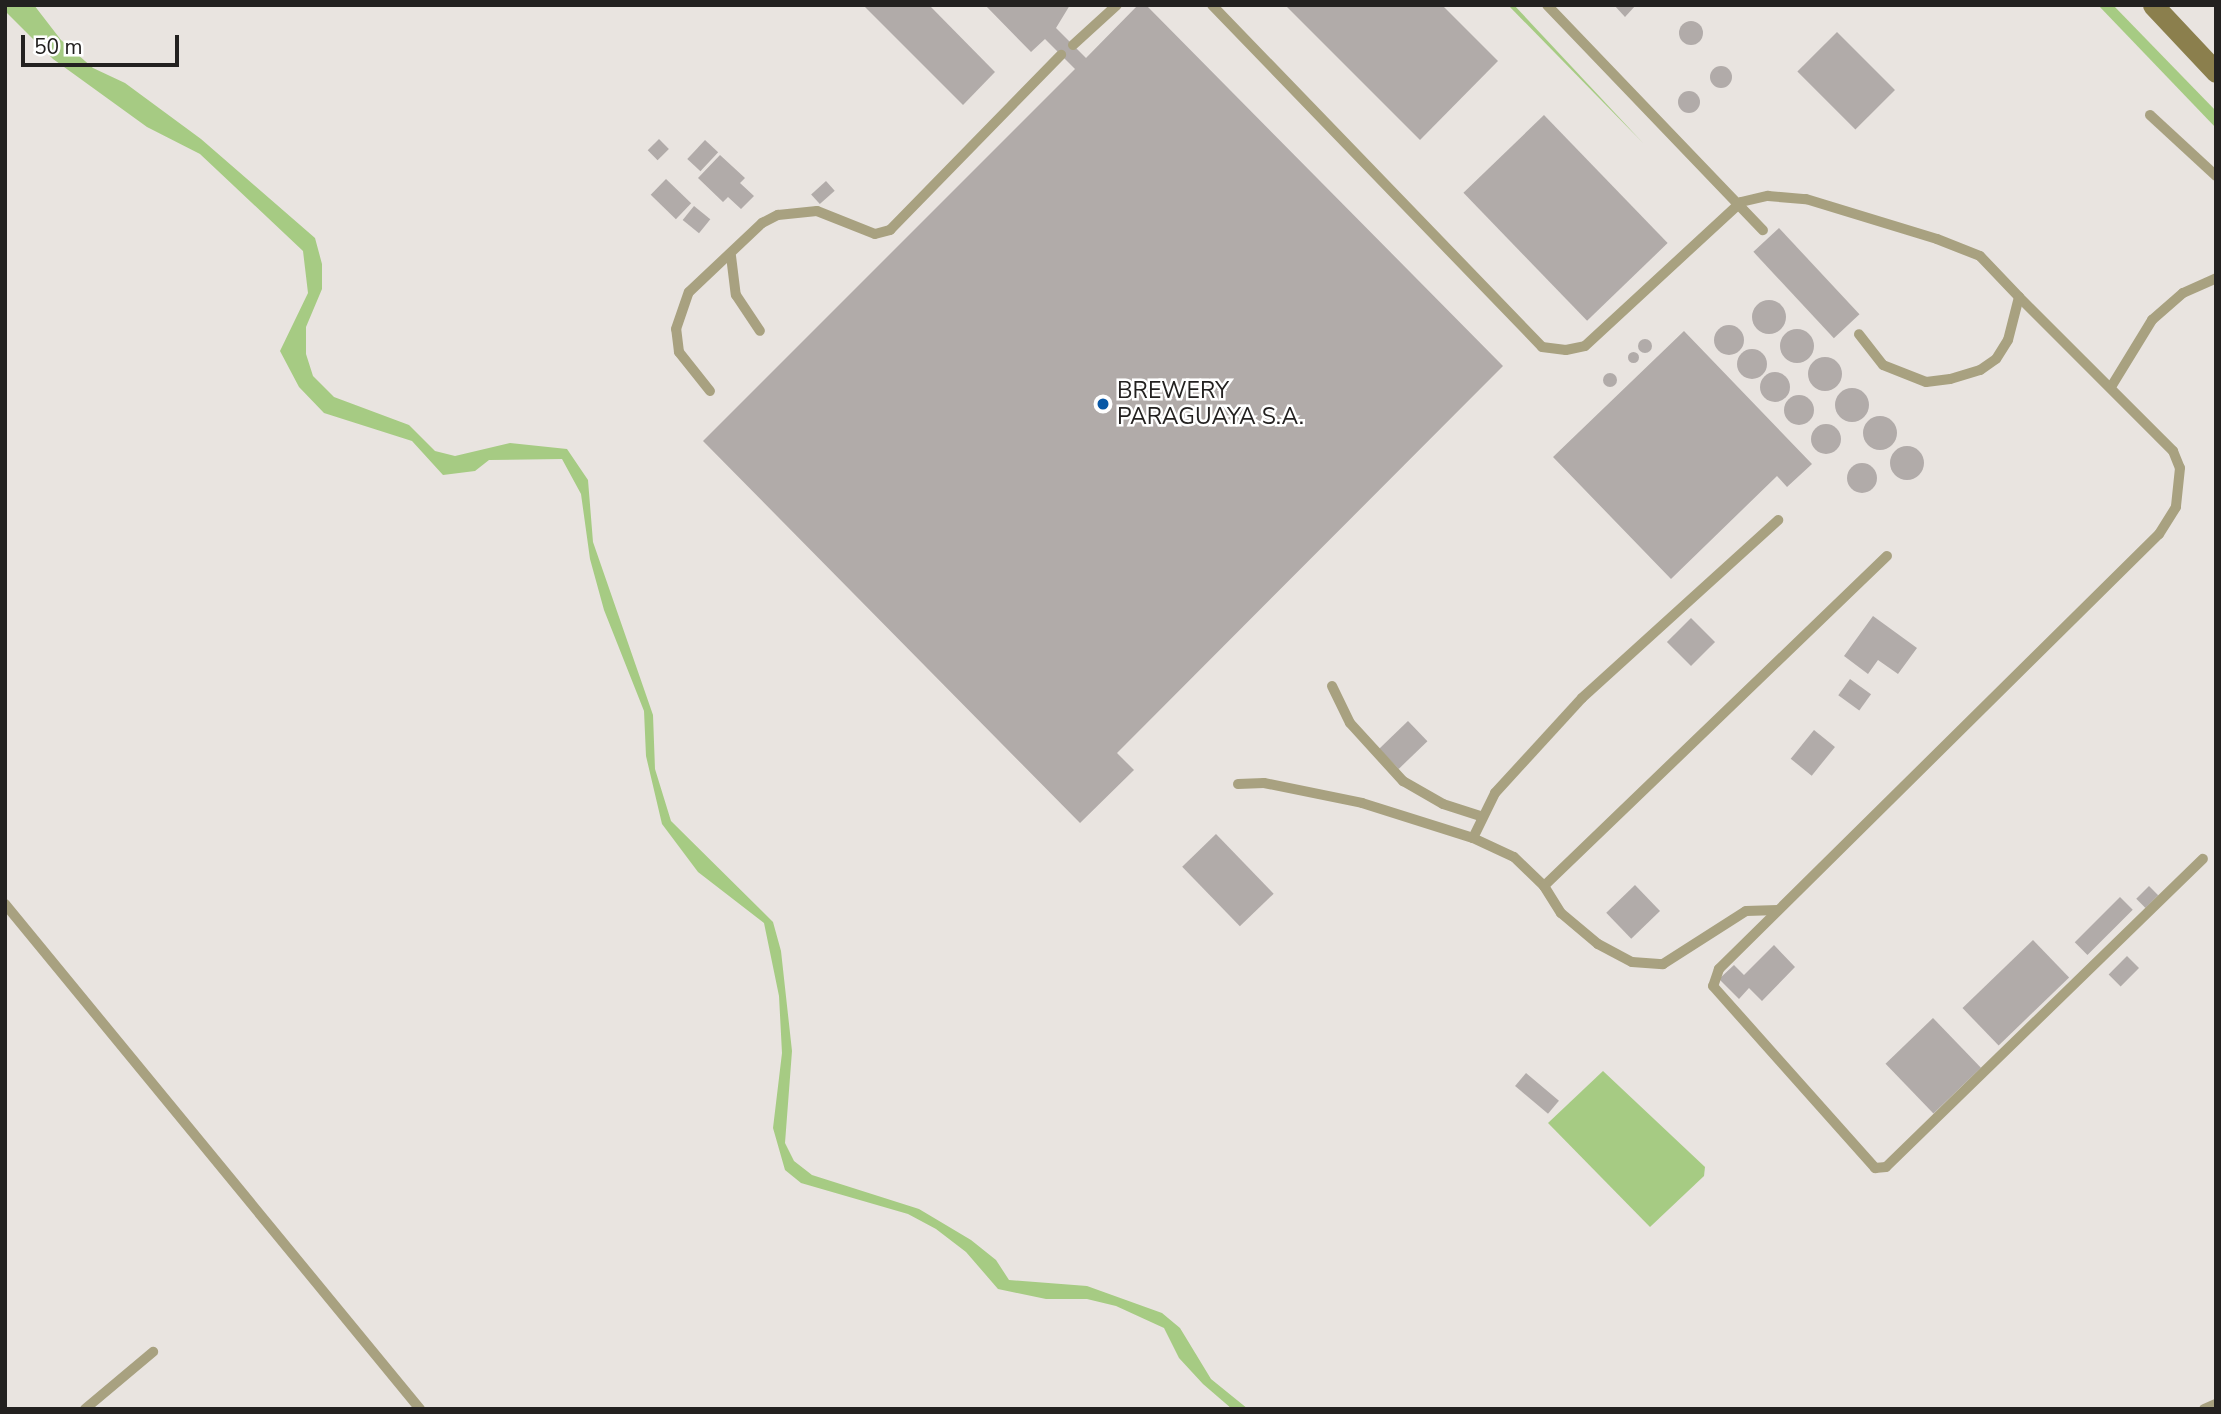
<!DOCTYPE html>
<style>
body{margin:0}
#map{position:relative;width:2221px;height:1414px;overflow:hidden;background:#e9e4e0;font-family:"Nunito Sans",sans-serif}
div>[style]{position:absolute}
.water>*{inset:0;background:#a6cb83}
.building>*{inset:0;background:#b1aba9;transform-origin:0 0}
.round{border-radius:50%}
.lane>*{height:10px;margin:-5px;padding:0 5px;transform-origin:5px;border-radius:5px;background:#a8a180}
.secondary>*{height:21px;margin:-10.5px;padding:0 10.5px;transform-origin:10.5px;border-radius:10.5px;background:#8b7f4d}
.dots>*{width:19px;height:19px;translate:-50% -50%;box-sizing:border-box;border:4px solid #fff;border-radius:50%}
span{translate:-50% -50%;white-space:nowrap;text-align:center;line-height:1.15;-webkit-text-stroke:5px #fff;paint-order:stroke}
.poi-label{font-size:23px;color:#232120}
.left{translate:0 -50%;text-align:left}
.frame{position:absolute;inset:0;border:7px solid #232120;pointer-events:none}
.scale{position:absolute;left:21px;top:35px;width:158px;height:32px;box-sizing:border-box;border:4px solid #232120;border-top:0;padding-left:9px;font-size:21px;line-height:24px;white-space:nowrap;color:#232120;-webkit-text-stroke:5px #fff;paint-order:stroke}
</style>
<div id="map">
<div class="water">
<i style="clip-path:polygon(5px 5px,34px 5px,61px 40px,93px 68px,125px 83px,201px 139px,315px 238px,322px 264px,322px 289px,306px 327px,306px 354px,313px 376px,334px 397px,409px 425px,435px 451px,455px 456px,510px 443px,567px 449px,588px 480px,593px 542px,653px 715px,655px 769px,671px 821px,773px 922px,781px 951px,792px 1051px,785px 1143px,794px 1161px,812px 1175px,919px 1209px,971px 1240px,996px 1260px,1009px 1280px,1087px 1286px,1162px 1313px,1180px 1328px,1211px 1379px,1248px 1409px,1232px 1409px,1203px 1384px,1179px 1358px,1164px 1328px,1116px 1306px,1087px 1299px,1046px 1299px,998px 1289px,966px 1252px,936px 1229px,908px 1214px,801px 1183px,785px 1170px,773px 1128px,782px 1053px,779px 996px,764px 923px,698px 872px,662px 824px,646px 756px,644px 711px,604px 610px,590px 559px,581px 494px,562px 459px,489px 460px,475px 471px,443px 475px,412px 441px,324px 413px,299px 387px,280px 351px,308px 293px,303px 251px,200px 154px,147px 127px,53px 59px,5px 11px)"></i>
<i style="clip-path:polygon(1508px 5px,1514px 5px,1643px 143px)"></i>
<i style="clip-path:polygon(2098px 5px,2113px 5px,2216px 111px,2216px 128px)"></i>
<i style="clip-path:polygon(1603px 1071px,1705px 1167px,1704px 1176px,1650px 1227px,1548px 1123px)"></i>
</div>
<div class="building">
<i style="clip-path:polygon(863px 5px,929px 5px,995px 72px,963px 105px)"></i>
<i style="clip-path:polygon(985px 5px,1070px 5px,1056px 28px,1086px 58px,1138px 5px,1146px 5px,1503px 366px,1117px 753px,1134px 770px,1080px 823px,703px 441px,1075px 69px,1045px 39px,1031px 52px)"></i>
<i style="clip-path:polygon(1285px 5px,1442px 5px,1498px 61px,1420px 140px)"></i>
<i style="clip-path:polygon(1614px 5px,1636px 5px,1625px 17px)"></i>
<i class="round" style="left:1679px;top:21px;width:24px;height:24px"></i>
<i style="left:1837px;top:32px;width:82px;height:56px;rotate:45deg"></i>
<i class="round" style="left:1710px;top:66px;width:22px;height:22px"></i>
<i class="round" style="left:1678px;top:91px;width:22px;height:22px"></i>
<i style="left:1544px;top:115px;width:178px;height:112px;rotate:46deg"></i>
<i style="left:659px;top:139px;width:14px;height:16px;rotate:45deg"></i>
<i style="left:705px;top:140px;width:18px;height:26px;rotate:43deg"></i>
<i style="clip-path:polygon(720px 155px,745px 178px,740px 183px,754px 196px,741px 209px,728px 197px,723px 202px,698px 178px)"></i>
<i style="left:666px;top:179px;width:35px;height:22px;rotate:44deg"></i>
<i style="left:826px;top:181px;width:13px;height:20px;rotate:48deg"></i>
<i style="left:694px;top:206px;width:21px;height:18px;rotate:39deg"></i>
<i style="left:1779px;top:228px;width:118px;height:35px;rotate:47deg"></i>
<i class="round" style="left:1752px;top:300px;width:34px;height:34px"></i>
<i class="round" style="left:1714px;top:325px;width:30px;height:30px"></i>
<i class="round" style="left:1780px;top:329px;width:34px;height:34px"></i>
<i style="clip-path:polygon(1684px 331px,1812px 464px,1787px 487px,1777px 476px,1671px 579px,1553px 457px)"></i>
<i class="round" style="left:1638px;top:339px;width:14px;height:14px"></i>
<i class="round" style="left:1737px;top:349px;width:30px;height:30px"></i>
<i class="round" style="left:1627.5px;top:351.5px;width:11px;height:11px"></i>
<i class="round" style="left:1808px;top:357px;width:34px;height:34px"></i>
<i class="round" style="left:1760px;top:372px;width:30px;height:30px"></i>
<i class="round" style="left:1603px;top:373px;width:14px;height:14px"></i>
<i class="round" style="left:1835px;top:388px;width:34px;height:34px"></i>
<i class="round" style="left:1784px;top:395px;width:30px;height:30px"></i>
<i class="round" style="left:1863px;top:416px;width:34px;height:34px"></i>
<i class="round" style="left:1811px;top:424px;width:30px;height:30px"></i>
<i class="round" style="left:1890px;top:446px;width:34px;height:34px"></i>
<i class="round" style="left:1847px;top:463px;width:30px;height:30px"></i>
<i style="clip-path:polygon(1873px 616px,1917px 648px,1898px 674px,1878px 660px,1868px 674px,1844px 656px)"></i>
<i style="left:1691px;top:618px;width:34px;height:34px;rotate:45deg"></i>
<i style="left:1850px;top:679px;width:26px;height:20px;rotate:36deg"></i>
<i style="left:1408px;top:721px;width:28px;height:40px;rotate:46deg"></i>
<i style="left:1814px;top:730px;width:27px;height:37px;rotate:39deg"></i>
<i style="left:1216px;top:834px;width:83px;height:47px;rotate:46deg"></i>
<i style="left:1635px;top:885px;width:36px;height:40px;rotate:46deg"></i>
<i style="left:2149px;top:886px;width:13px;height:18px;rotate:45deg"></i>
<i style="left:2120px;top:897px;width:18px;height:64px;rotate:45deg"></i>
<i style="left:2033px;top:940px;width:52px;height:98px;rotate:46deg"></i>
<i style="clip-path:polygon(1774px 945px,1795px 967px,1762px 1001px,1749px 988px,1739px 999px,1719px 979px,1734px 965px,1744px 975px)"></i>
<i style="left:2127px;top:956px;width:17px;height:26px;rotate:45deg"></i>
<i style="left:1933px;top:1018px;width:69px;height:66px;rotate:46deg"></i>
<i style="left:1526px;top:1073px;width:43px;height:17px;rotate:40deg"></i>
</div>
<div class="lane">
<i style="left:1212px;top:5px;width:475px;rotate:46deg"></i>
<i style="left:1542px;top:347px;width:24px;rotate:7deg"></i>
<i style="left:1566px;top:350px;width:19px;rotate:-12deg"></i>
<i style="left:1585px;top:346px;width:212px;rotate:-42.7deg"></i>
<i style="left:1741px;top:202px;width:28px;rotate:-13deg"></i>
<i style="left:1768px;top:196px;width:38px;rotate:5deg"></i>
<i style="left:1806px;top:199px;width:137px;rotate:17deg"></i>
<i style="left:1937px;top:239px;width:46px;rotate:21.6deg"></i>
<i style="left:1980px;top:256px;width:57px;rotate:46.4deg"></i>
<i style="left:2019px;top:297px;width:44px;rotate:104.3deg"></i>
<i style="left:2008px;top:340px;width:22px;rotate:122deg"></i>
<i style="left:1996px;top:359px;width:19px;rotate:145deg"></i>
<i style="left:1980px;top:370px;width:31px;rotate:163deg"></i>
<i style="left:1950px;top:379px;width:24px;rotate:173deg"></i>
<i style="left:1926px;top:382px;width:46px;rotate:-158.4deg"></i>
<i style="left:1883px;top:365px;width:39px;rotate:-128deg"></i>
<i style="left:1547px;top:5px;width:312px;rotate:46.2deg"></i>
<i style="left:1073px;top:45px;width:59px;rotate:-42.3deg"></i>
<i style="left:2150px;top:115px;width:90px;rotate:42.7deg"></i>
<i style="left:731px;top:256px;width:39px;rotate:83deg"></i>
<i style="left:736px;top:295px;width:43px;rotate:56.3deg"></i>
<i style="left:2019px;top:297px;width:218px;rotate:45deg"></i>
<i style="left:2173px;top:451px;width:18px;rotate:68deg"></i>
<i style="left:2180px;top:468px;width:39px;rotate:96deg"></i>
<i style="left:2176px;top:507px;width:32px;rotate:122deg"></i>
<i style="left:2159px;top:534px;width:619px;rotate:135.33deg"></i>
<i style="left:1719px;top:969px;width:18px;rotate:109deg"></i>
<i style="left:1713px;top:986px;width:244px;rotate:48.3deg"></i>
<i style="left:1875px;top:1168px;width:11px;rotate:-5deg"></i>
<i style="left:1886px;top:1167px;width:442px;rotate:-44.2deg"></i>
<i style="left:2111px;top:387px;width:79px;rotate:-58.5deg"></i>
<i style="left:2152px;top:320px;width:41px;rotate:-41.1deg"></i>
<i style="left:2183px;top:293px;width:36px;rotate:-24deg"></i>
<i style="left:710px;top:391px;width:50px;rotate:-128.5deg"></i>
<i style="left:679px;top:352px;width:23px;rotate:-97deg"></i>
<i style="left:676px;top:329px;width:39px;rotate:-71deg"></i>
<i style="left:689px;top:292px;width:100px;rotate:-43.4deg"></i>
<i style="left:762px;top:223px;width:18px;rotate:-27deg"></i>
<i style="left:778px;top:215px;width:39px;rotate:-6deg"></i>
<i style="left:817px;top:211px;width:62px;rotate:21.6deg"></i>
<i style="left:875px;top:234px;width:16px;rotate:-15deg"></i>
<i style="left:890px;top:230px;width:245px;rotate:-45.7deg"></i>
<i style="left:1332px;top:686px;width:41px;rotate:64.1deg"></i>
<i style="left:1350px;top:723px;width:79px;rotate:47.6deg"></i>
<i style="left:1403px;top:781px;width:46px;rotate:29.9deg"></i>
<i style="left:1443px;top:804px;width:40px;rotate:18deg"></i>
<i style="left:1238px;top:784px;width:26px;rotate:-2deg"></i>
<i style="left:1264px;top:783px;width:100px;rotate:11.5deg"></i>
<i style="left:1362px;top:803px;width:116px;rotate:17.5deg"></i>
<i style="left:1473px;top:838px;width:45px;rotate:24.9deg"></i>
<i style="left:1514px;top:857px;width:42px;rotate:44deg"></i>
<i style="left:1544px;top:886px;width:32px;rotate:58deg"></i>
<i style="left:1561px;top:913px;width:48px;rotate:40deg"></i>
<i style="left:1598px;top:944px;width:38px;rotate:28deg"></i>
<i style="left:1632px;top:962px;width:31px;rotate:4deg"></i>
<i style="left:1663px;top:964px;width:98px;rotate:-32.6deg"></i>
<i style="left:1746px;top:911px;width:32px;rotate:-2deg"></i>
<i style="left:1473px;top:838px;width:50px;rotate:-63.9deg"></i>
<i style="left:1495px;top:793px;width:129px;rotate:-47.5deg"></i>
<i style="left:1582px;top:698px;width:265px;rotate:-42.2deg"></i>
<i style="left:1544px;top:886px;width:476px;rotate:-43.9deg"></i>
<i style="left:5px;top:904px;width:654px;rotate:50.59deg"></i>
<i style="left:85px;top:1409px;width:89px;rotate:-40deg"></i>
<i style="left:2204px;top:1409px;width:13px;rotate:-23deg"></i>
</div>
<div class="secondary">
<i style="left:2153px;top:5px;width:92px;rotate:46.8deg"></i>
</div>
<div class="dots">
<i style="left:1103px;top:404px;background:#0757a6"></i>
</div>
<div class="poi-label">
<span class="left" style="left:1117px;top:404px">BREWERY<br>PARAGUAYA S.A.</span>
</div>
<div class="frame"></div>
<div class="scale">50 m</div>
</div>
